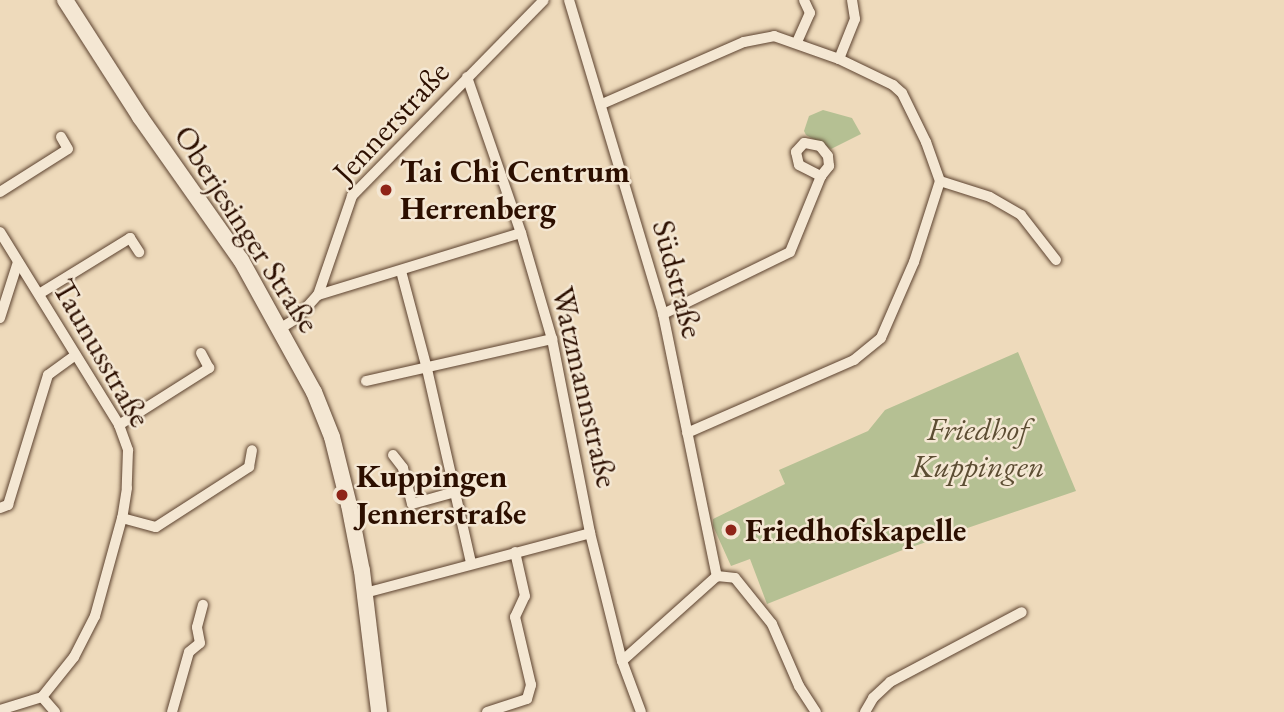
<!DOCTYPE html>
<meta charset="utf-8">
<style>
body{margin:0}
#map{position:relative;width:1284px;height:712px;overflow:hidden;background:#eedabb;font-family:"EB Garamond",serif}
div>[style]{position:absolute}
.green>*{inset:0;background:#b5c093}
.roads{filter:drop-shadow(0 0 2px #5c422f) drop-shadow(0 0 2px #5c422f)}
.street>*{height:10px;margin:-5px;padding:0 5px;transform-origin:5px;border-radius:5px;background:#f4e7d3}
.secondary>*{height:16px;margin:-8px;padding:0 8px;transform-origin:8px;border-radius:8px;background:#f4e7d3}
.dots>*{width:19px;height:19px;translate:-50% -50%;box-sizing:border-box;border:4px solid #f4e7d3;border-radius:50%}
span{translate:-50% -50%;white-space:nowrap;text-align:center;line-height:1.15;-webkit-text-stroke:5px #f4e7d3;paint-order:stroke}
.street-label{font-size:32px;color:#2c0f00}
.poi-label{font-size:32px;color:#2c0f00;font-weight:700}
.left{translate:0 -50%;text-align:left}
.park-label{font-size:32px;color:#5c4d33;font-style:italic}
</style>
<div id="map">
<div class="green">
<i style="clip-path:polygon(823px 110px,852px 118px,861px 134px,831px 149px,806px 135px,804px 131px,809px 116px)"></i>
<i style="clip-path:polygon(1018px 352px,1076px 491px,900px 551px,767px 604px,750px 559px,731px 566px,713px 526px,713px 519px,785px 484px,779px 470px,868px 431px,885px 410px)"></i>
</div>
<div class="roads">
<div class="street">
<i style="left:569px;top:0;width:328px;rotate:73.3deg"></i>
<i style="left:663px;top:314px;width:268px;rotate:78.4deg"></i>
<i style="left:797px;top:42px;width:32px;rotate:-66deg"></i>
<i style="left:810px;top:13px;width:14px;rotate:-115deg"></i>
<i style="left:839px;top:59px;width:43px;rotate:-68.2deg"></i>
<i style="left:855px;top:19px;width:19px;rotate:-99deg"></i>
<i style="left:467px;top:77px;width:165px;rotate:70.9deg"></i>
<i style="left:521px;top:233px;width:110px;rotate:73.7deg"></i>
<i style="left:552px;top:339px;width:198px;rotate:78.9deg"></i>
<i style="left:590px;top:533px;width:132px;rotate:76deg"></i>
<i style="left:622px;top:661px;width:54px;rotate:69.6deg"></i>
<i style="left:602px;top:104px;width:155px;rotate:-23.6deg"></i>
<i style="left:744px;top:42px;width:31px;rotate:-11deg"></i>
<i style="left:774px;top:36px;width:69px;rotate:19.5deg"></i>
<i style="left:839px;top:59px;width:60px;rotate:25.7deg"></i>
<i style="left:893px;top:85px;width:12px;rotate:42deg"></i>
<i style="left:902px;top:93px;width:55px;rotate:63.9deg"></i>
<i style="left:926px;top:142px;width:41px;rotate:70.3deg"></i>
<i style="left:940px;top:181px;width:85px;rotate:107.8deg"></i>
<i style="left:914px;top:262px;width:83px;rotate:113.5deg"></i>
<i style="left:881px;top:338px;width:35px;rotate:141deg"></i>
<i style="left:854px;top:360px;width:182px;rotate:156.4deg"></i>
<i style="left:940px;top:181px;width:52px;rotate:17.7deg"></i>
<i style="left:990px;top:197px;width:36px;rotate:30deg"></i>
<i style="left:1021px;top:215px;width:57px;rotate:52.1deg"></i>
<i style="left:0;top:192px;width:80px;rotate:-32.3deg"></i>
<i style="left:68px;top:149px;width:14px;rotate:-120deg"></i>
<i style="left:0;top:232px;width:227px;rotate:58.3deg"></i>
<i style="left:119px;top:425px;width:27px;rotate:70deg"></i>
<i style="left:128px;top:450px;width:38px;rotate:92deg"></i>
<i style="left:127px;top:488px;width:30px;rotate:99deg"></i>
<i style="left:122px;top:518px;width:102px;rotate:105.4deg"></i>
<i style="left:95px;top:616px;width:46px;rotate:117.1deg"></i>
<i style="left:74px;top:657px;width:51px;rotate:128.7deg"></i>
<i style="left:42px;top:697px;width:44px;rotate:162.8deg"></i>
<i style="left:401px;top:271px;width:101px;rotate:75.1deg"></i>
<i style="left:427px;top:369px;width:199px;rotate:77.2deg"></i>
<i style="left:39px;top:294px;width:107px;rotate:-31.6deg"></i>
<i style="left:130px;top:238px;width:17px;rotate:57deg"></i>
<i style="left:318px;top:295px;width:212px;rotate:-17deg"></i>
<i style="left:663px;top:314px;width:141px;rotate:-26deg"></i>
<i style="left:790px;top:252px;width:82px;rotate:-67.8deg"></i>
<i style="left:821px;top:176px;width:13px;rotate:-51deg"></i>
<i style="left:829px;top:166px;width:10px;rotate:-96deg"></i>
<i style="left:828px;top:156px;width:13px;rotate:-129deg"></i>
<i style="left:820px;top:146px;width:16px;rotate:-169deg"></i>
<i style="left:804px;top:143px;width:12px;rotate:132deg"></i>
<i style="left:796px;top:152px;width:13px;rotate:77deg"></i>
<i style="left:799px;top:165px;width:25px;rotate:27deg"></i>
<i style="left:0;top:318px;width:59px;rotate:-72.2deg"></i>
<i style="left:281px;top:328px;width:19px;rotate:-32deg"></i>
<i style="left:297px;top:318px;width:31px;rotate:-48deg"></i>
<i style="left:318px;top:295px;width:105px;rotate:-71deg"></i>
<i style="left:352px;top:196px;width:274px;rotate:-45.6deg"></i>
<i style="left:366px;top:381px;width:191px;rotate:-12.7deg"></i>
<i style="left:119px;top:425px;width:107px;rotate:-32.3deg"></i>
<i style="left:209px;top:368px;width:17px;rotate:-118deg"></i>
<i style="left:393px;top:455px;width:16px;rotate:52deg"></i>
<i style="left:403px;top:468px;width:37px;rotate:76deg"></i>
<i style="left:412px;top:504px;width:45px;rotate:-15.6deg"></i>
<i style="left:0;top:508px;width:9px;rotate:-21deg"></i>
<i style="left:8px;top:505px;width:136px;rotate:-72.9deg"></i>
<i style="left:48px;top:375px;width:34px;rotate:-36deg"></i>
<i style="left:122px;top:518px;width:35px;rotate:15deg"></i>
<i style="left:156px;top:527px;width:111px;rotate:-32.8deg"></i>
<i style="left:249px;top:467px;width:17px;rotate:-80deg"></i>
<i style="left:365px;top:593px;width:233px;rotate:-14.9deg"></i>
<i style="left:622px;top:661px;width:127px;rotate:-41.8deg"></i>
<i style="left:717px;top:576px;width:18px;rotate:6deg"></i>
<i style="left:735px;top:578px;width:59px;rotate:51.2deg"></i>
<i style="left:772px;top:624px;width:68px;rotate:66.5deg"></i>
<i style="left:799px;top:686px;width:31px;rotate:57deg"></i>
<i style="left:42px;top:697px;width:20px;rotate:49deg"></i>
<i style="left:172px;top:712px;width:62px;rotate:-74.2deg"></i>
<i style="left:189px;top:652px;width:14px;rotate:-39deg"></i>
<i style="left:200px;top:643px;width:16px;rotate:-101deg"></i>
<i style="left:197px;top:627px;width:23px;rotate:-75deg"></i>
<i style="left:487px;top:712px;width:42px;rotate:-18deg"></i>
<i style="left:527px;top:699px;width:15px;rotate:-74deg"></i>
<i style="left:531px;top:685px;width:70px;rotate:-103.2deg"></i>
<i style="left:515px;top:617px;width:23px;rotate:-65deg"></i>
<i style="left:525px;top:596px;width:45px;rotate:-102.8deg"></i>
<i style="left:865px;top:712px;width:16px;rotate:-60deg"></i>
<i style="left:873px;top:698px;width:23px;rotate:-43deg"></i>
<i style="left:890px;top:682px;width:149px;rotate:-27.9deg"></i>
</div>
<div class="secondary">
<i style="left:65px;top:0;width:139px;rotate:57.3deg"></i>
<i style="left:140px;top:117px;width:175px;rotate:54.8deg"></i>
<i style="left:241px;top:260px;width:151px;rotate:61.1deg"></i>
<i style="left:314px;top:392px;width:48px;rotate:68.2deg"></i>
<i style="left:332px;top:437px;width:70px;rotate:76deg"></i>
<i style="left:349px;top:505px;width:67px;rotate:78.9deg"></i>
<i style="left:362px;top:571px;width:142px;rotate:83.1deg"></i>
</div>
</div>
<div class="dots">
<i style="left:386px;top:190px;background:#8f2418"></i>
<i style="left:342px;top:495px;background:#8f2418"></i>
<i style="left:731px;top:530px;background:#8f2418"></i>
</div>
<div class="street-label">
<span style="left:391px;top:122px;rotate:-47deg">Jennerstraße</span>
<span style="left:247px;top:229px;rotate:57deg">Oberjesinger Straße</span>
<span style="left:678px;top:279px;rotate:75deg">Südstraße</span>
<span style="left:102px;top:353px;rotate:60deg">Taunusstraße</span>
<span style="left:585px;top:387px;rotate:77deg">Watzmannstraße</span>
</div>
<div class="poi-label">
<span class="left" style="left:400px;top:190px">Tai Chi Centrum<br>Herrenberg</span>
<span class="left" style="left:356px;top:495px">Kuppingen<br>Jennerstraße</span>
<span class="left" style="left:745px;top:530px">Friedhofskapelle</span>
</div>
<div class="park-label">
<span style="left:978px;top:448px">Friedhof<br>Kuppingen</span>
</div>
</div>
